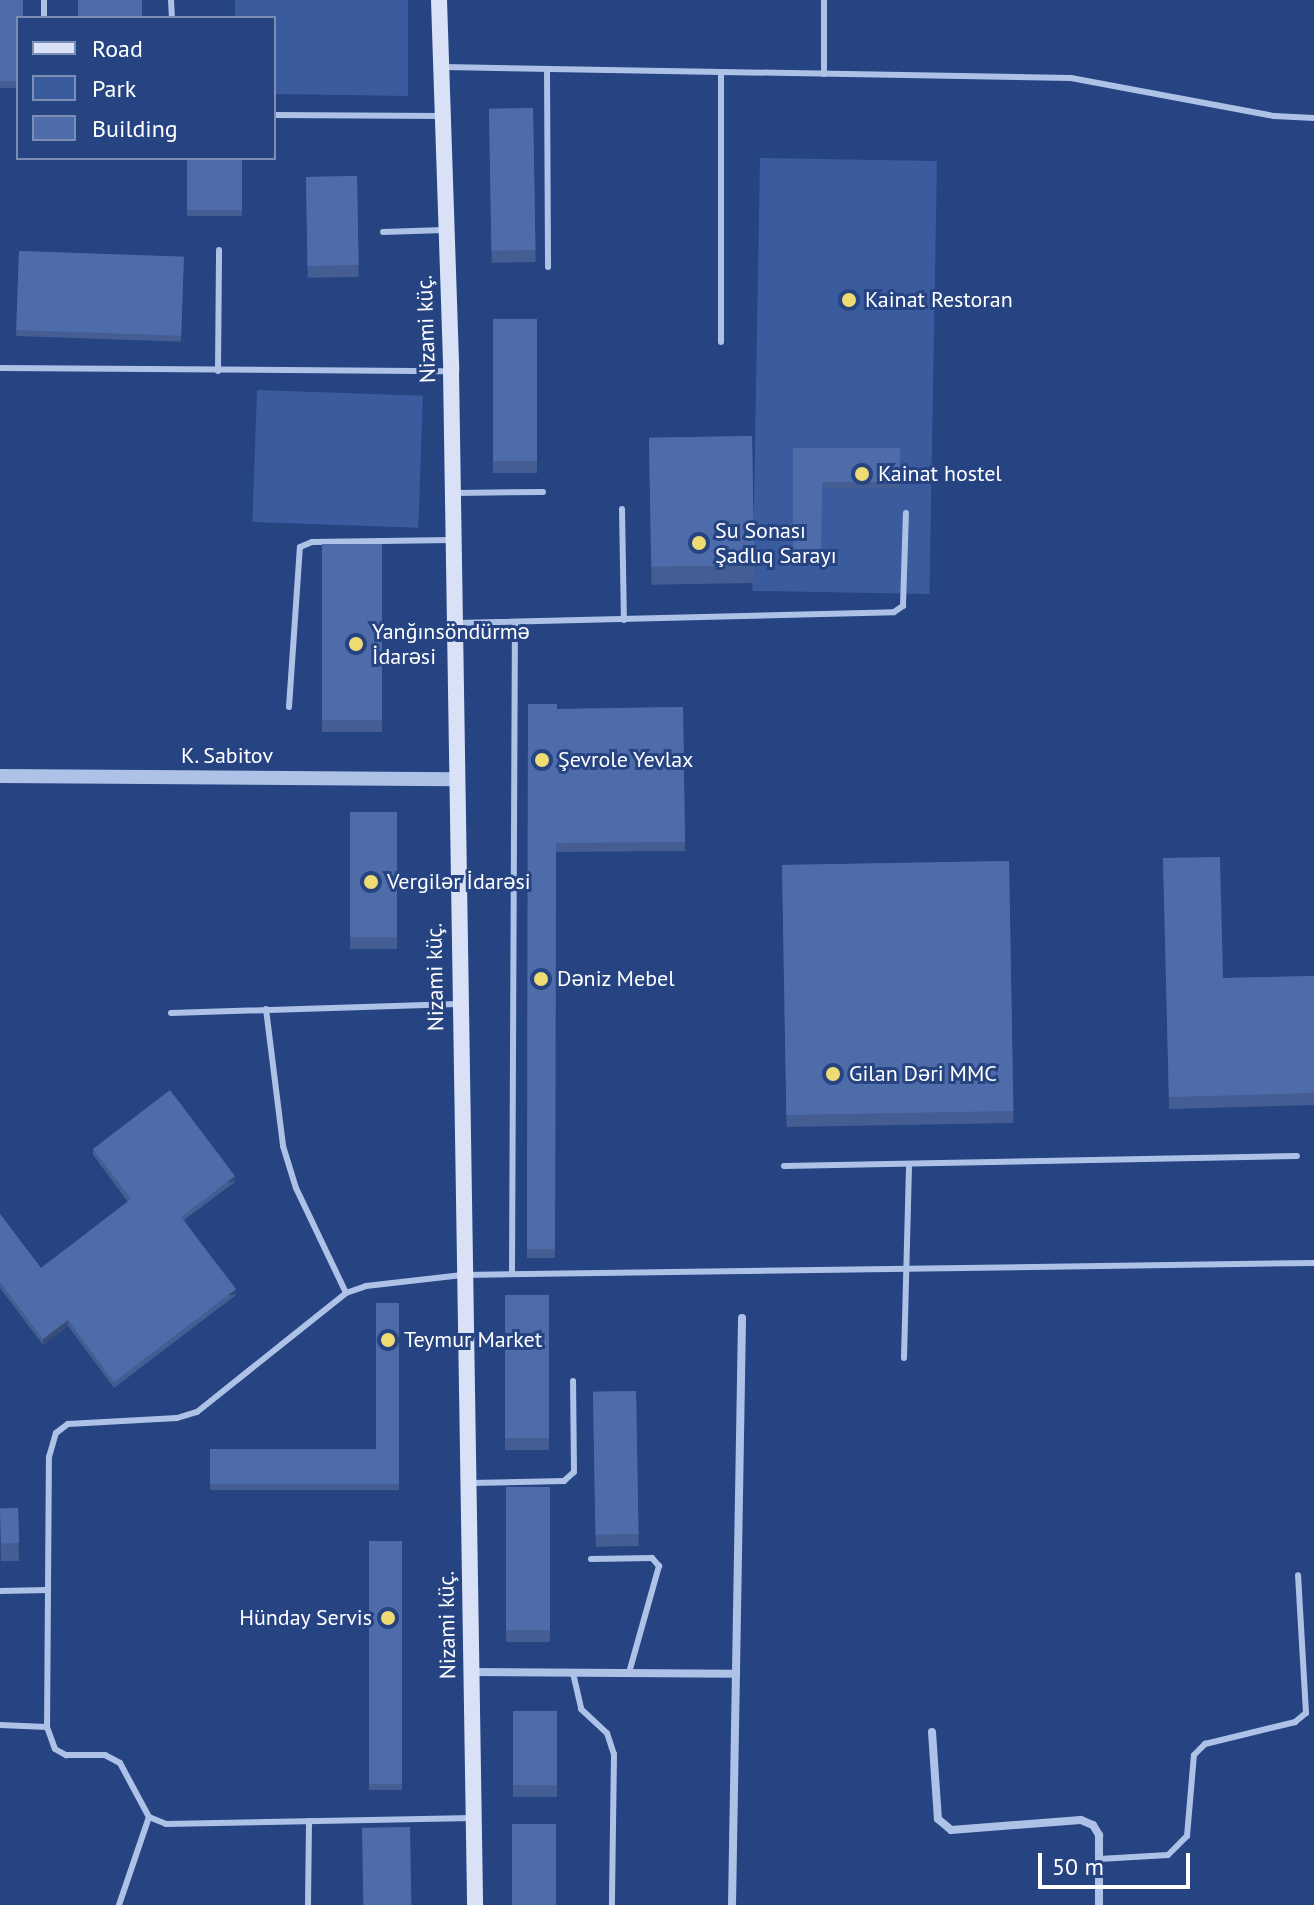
<!DOCTYPE html>
<meta charset="utf-8">
<style>
body{margin:0}
#map{position:relative;width:1314px;height:1905px;overflow:hidden;background:#264382;font-family:"PT Sans",sans-serif}
div>[style]{position:absolute}
.green>*{inset:0;background:#3b5b9f;transform-origin:0 0}
.service>*{height:6px;margin:-3px;padding:0 3px;transform-origin:3px;border-radius:3px;background:#aec1e7}
.minor>*{height:8px;margin:-4px;padding:0 4px;transform-origin:4px;border-radius:4px;background:#aec1e7}
.tertiary>*{height:14px;margin:-7px;padding:0 7px;transform-origin:7px;border-radius:7px;background:#aec1e7}
.secondary>*{height:16px;margin:-8px;padding:0 8px;transform-origin:8px;border-radius:8px;background:#d8e1f6}
.wall>*{inset:0;background:#445d92;transform-origin:0 0}
.shaded-wall>*{inset:0;background:#374c77;transform-origin:0 0}
.building>*{inset:0;background:#4f6caa;transform-origin:0 0}
.dots>*{width:22px;height:22px;translate:-50% -50%;box-sizing:border-box;border:4px solid #264382;border-radius:50%}
span{translate:-50% -50%;white-space:nowrap;text-align:center;line-height:1.15;-webkit-text-stroke:6px #264382;paint-order:stroke}
.poi-label{font-size:22px;color:#fff}
.left{translate:0 -50%;text-align:left}
.right{translate:-100% -50%;text-align:right}
.street-label{font-size:22px;color:#fff}
.legend{position:absolute;left:16px;top:16px;width:260px;height:144px;box-sizing:border-box;background:#264382;border:2px solid #7d8eb4;margin:0;padding:10px 14px;list-style:none;font-size:24px;color:#fff}
.legend li{display:flex;align-items:center;gap:16px;height:40px}
.legend b{width:40px;border:2px solid #7d8eb4}
.scale{position:absolute;left:1038px;top:1853px;width:152px;height:36px;box-sizing:border-box;border:4px solid #fff;border-top:0;padding-left:10px;font-size:24px;line-height:28px;white-space:nowrap;color:#fff;-webkit-text-stroke:6px #264382;paint-order:stroke}
</style>
<div id="map">
<div class="green">
<i style="clip-path:polygon(235px 0,408px 0,408px 96px,274px 94px,274px 18px,235px 18px)"></i>
<i style="left:760px;top:158px;width:177px;height:433px;rotate:1deg"></i>
<i style="left:257px;top:390px;width:166px;height:132px;rotate:2deg"></i>
</div>
<div class="service">
<i style="left:44px;top:0;width:18px;rotate:90deg"></i>
<i style="left:171px;top:0;width:18px;rotate:87deg"></i>
<i style="left:444px;top:67px;width:627px;rotate:1.01deg"></i>
<i style="left:1071px;top:78px;width:207px;rotate:10.6deg"></i>
<i style="left:1274px;top:116px;width:40px;rotate:2.9deg"></i>
<i style="left:547px;top:69px;width:198px;rotate:89.7deg"></i>
<i style="left:721px;top:72px;width:270px;rotate:90deg"></i>
<i style="left:824px;top:74px;width:74px;rotate:-90deg"></i>
<i style="left:274px;top:115px;width:168px;rotate:0.3deg"></i>
<i style="left:383px;top:232px;width:61px;rotate:-1.9deg"></i>
<i style="left:0;top:368px;width:448px;rotate:0.4deg"></i>
<i style="left:218px;top:371px;width:121px;rotate:-89.5deg"></i>
<i style="left:455px;top:493px;width:88px;rotate:-0.7deg"></i>
<i style="left:622px;top:509px;width:111px;rotate:89deg"></i>
<i style="left:456px;top:623px;width:438px;rotate:-1.4deg"></i>
<i style="left:894px;top:612px;width:11px;rotate:-34deg"></i>
<i style="left:903px;top:606px;width:93px;rotate:-88.2deg"></i>
<i style="left:289px;top:707px;width:160px;rotate:-86.1deg"></i>
<i style="left:300px;top:547px;width:13px;rotate:-23deg"></i>
<i style="left:312px;top:542px;width:140px;rotate:-0.8deg"></i>
<i style="left:266px;top:1009px;width:138px;rotate:82.9deg"></i>
<i style="left:283px;top:1146px;width:44px;rotate:72.8deg"></i>
<i style="left:296px;top:1188px;width:116px;rotate:64.5deg"></i>
<i style="left:171px;top:1013px;width:286px;rotate:-1.8deg"></i>
<i style="left:784px;top:1166px;width:513px;rotate:-1.12deg"></i>
<i style="left:512px;top:1274px;width:652px;rotate:-89.74deg"></i>
<i style="left:904px;top:1358px;width:193px;rotate:-88.5deg"></i>
<i style="left:470px;top:1483px;width:94px;rotate:-1.2deg"></i>
<i style="left:564px;top:1481px;width:13px;rotate:-42deg"></i>
<i style="left:574px;top:1472px;width:91px;rotate:-90.6deg"></i>
<i style="left:591px;top:1559px;width:61px;rotate:-0.9deg"></i>
<i style="left:652px;top:1558px;width:11px;rotate:49deg"></i>
<i style="left:659px;top:1566px;width:111px;rotate:105.7deg"></i>
<i style="left:48px;top:1590px;width:137px;rotate:90.4deg"></i>
<i style="left:47px;top:1727px;width:23px;rotate:70deg"></i>
<i style="left:55px;top:1749px;width:13px;rotate:29deg"></i>
<i style="left:66px;top:1755px;width:39px"></i>
<i style="left:105px;top:1755px;width:17px;rotate:28deg"></i>
<i style="left:120px;top:1763px;width:61px;rotate:61.8deg"></i>
<i style="left:149px;top:1817px;width:18px;rotate:22deg"></i>
<i style="left:166px;top:1824px;width:307px;rotate:-1.1deg"></i>
<i style="left:0;top:1591px;width:48px;rotate:-1.2deg"></i>
<i style="left:48px;top:1590px;width:133px;rotate:-89.6deg"></i>
<i style="left:49px;top:1457px;width:25px;rotate:-74deg"></i>
<i style="left:56px;top:1433px;width:15px;rotate:-37deg"></i>
<i style="left:68px;top:1424px;width:109px;rotate:-3.2deg"></i>
<i style="left:177px;top:1418px;width:21px;rotate:-17deg"></i>
<i style="left:197px;top:1412px;width:191px;rotate:-38.6deg"></i>
<i style="left:346px;top:1293px;width:21px;rotate:-19deg"></i>
<i style="left:366px;top:1286px;width:97px;rotate:-6.5deg"></i>
<i style="left:462px;top:1275px;width:852px;rotate:-0.81deg"></i>
<i style="left:573px;top:1673px;width:37px;rotate:77deg"></i>
<i style="left:581px;top:1709px;width:35px;rotate:43deg"></i>
<i style="left:607px;top:1733px;width:22px;rotate:72deg"></i>
<i style="left:614px;top:1754px;width:151px;rotate:90.8deg"></i>
<i style="left:0;top:1725px;width:47px;rotate:2.4deg"></i>
<i style="left:1099px;top:1859px;width:69px;rotate:-3.3deg"></i>
<i style="left:1168px;top:1855px;width:27px;rotate:-45deg"></i>
<i style="left:1187px;top:1836px;width:81px;rotate:-85.1deg"></i>
<i style="left:1194px;top:1755px;width:16px;rotate:-45deg"></i>
<i style="left:1205px;top:1744px;width:93px;rotate:-13.7deg"></i>
<i style="left:1295px;top:1722px;width:14px;rotate:-39deg"></i>
<i style="left:1306px;top:1713px;width:138px;rotate:-93.3deg"></i>
<i style="left:119px;top:1905px;width:93px;rotate:-71.2deg"></i>
<i style="left:308px;top:1905px;width:84px;rotate:-89.3deg"></i>
</div>
<div class="minor">
<i style="left:471px;top:1672px;width:265px;rotate:0.4deg"></i>
<i style="left:932px;top:1732px;width:87px;rotate:86.1deg"></i>
<i style="left:938px;top:1819px;width:17px;rotate:40deg"></i>
<i style="left:951px;top:1830px;width:130px;rotate:-4.4deg"></i>
<i style="left:1081px;top:1820px;width:13px;rotate:23deg"></i>
<i style="left:1093px;top:1825px;width:12px;rotate:59deg"></i>
<i style="left:1099px;top:1835px;width:70px;rotate:90deg"></i>
<i style="left:732px;top:1905px;width:587px;rotate:-89.02deg"></i>
</div>
<div class="tertiary">
<i style="left:0;top:776px;width:453px;rotate:0.4deg"></i>
</div>
<div class="secondary">
<i style="left:439px;top:0;width:371px;rotate:88.1deg"></i>
<i style="left:451px;top:371px;width:1534px;rotate:89.1deg"></i>
</div>
<div class="wall">
<i style="clip-path:polygon(0 0,18px 18px,18px 88px,0 88px)"></i>
<i style="left:533px;top:108px;width:154px;height:44px;rotate:89deg"></i>
<i style="left:187px;top:158px;width:55px;height:58px"></i>
<i style="left:357px;top:176px;width:101px;height:51px;rotate:89deg"></i>
<i style="left:19px;top:251px;width:165px;height:85px;rotate:2deg"></i>
<i style="left:493px;top:319px;width:44px;height:154px"></i>
<i style="left:752px;top:436px;width:147px;height:103px;rotate:89deg"></i>
<i style="clip-path:polygon(793px 448px,900px 448px,899px 488px,822px 488px,821px 565px,793px 565px)"></i>
<i style="left:322px;top:544px;width:60px;height:188px"></i>
<i style="clip-path:polygon(528px 704px,557px 709px,683px 707px,685px 851px,556px 852px,555px 1258px,527px 1258px)"></i>
<i style="left:397px;top:812px;width:137px;height:47px;rotate:90deg"></i>
<i style="clip-path:polygon(1163px 858px,1223px 978px,1314px 976px,1314px 1105px,1169px 1109px)"></i>
<i style="left:1009px;top:861px;width:262px;height:227px;rotate:89deg"></i>
<i style="clip-path:polygon(93px 1149px,235px 1182px,184px 1220px,236px 1295px,114px 1388px,68px 1326px,43px 1345px,0 1288px,0 1214px,41px 1268px,128px 1202px,93px 1155px)"></i>
<i style="left:505px;top:1295px;width:44px;height:155px"></i>
<i style="clip-path:polygon(399px 1303px,399px 1490px,210px 1490px,210px 1449px,376px 1449px)"></i>
<i style="left:636px;top:1391px;width:155px;height:43px;rotate:89deg"></i>
<i style="left:506px;top:1487px;width:44px;height:155px"></i>
<i style="left:18px;top:1508px;width:53px;height:18px;rotate:89deg"></i>
<i style="left:369px;top:1541px;width:33px;height:249px"></i>
<i style="left:513px;top:1711px;width:44px;height:86px"></i>
</div>
<div class="shaded-wall">
<i style="left:235px;top:1176px;width:6px;height:68px;rotate:90deg"></i>
<i style="left:236px;top:1289px;width:6px;height:153px;rotate:90deg"></i>
<i style="clip-path:polygon(68px 1320px,68px 1326px,43px 1345px,43px 1339px)"></i>
</div>
<div class="building">
<i style="clip-path:polygon(0 0,23px 0,23px 18px,18px 18px,18px 81px,0 81px)"></i>
<i style="left:78px;top:0;width:64px;height:18px"></i>
<i style="left:533px;top:108px;width:142px;height:44px;rotate:89deg"></i>
<i style="left:187px;top:158px;width:55px;height:52px"></i>
<i style="left:357px;top:176px;width:89px;height:51px;rotate:89deg"></i>
<i style="left:19px;top:251px;width:165px;height:79px;rotate:2deg"></i>
<i style="left:493px;top:319px;width:44px;height:142px"></i>
<i style="left:752px;top:436px;width:129px;height:103px;rotate:89deg"></i>
<i style="clip-path:polygon(793px 448px,900px 448px,899px 482px,822px 482px,821px 559px,793px 559px)"></i>
<i style="left:322px;top:544px;width:60px;height:176px"></i>
<i style="clip-path:polygon(528px 704px,557px 704px,557px 709px,683px 707px,685px 842px,556px 843px,555px 1249px,527px 1249px)"></i>
<i style="left:397px;top:812px;width:125px;height:47px;rotate:90deg"></i>
<i style="clip-path:polygon(1220px 857px,1223px 978px,1314px 976px,1314px 1093px,1169px 1097px,1163px 858px)"></i>
<i style="left:1009px;top:861px;width:250px;height:227px;rotate:89deg"></i>
<i style="clip-path:polygon(170px 1090px,235px 1176px,181px 1217px,236px 1289px,114px 1382px,68px 1320px,43px 1339px,0 1282px,0 1214px,41px 1268px,131px 1199px,93px 1149px)"></i>
<i style="left:505px;top:1295px;width:44px;height:143px"></i>
<i style="clip-path:polygon(376px 1303px,399px 1303px,399px 1484px,210px 1484px,210px 1449px,376px 1449px)"></i>
<i style="left:636px;top:1391px;width:143px;height:43px;rotate:89deg"></i>
<i style="left:506px;top:1487px;width:44px;height:143px"></i>
<i style="left:18px;top:1508px;width:35px;height:18px;rotate:88deg"></i>
<i style="left:369px;top:1541px;width:33px;height:243px"></i>
<i style="left:513px;top:1711px;width:44px;height:74px"></i>
<i style="left:556px;top:1824px;width:81px;height:44px;rotate:90deg"></i>
<i style="left:410px;top:1827px;width:78px;height:48px;rotate:89deg"></i>
</div>
<div class="dots">
<i style="left:849px;top:300px;background:#efdb74"></i>
<i style="left:862px;top:474px;background:#efdb74"></i>
<i style="left:699px;top:543px;background:#efdb74"></i>
<i style="left:356px;top:644px;background:#efdb74"></i>
<i style="left:542px;top:760px;background:#efdb74"></i>
<i style="left:371px;top:882px;background:#efdb74"></i>
<i style="left:541px;top:979px;background:#efdb74"></i>
<i style="left:833px;top:1074px;background:#efdb74"></i>
<i style="left:388px;top:1340px;background:#efdb74"></i>
<i style="left:388px;top:1618px;background:#efdb74"></i>
</div>
<div class="poi-label">
<span class="left" style="left:865px;top:300px">Kainat Restoran</span>
<span class="left" style="left:878px;top:474px">Kainat hostel</span>
<span class="left" style="left:715px;top:543px">Su Sonası<br>Şadlıq Sarayı</span>
<span class="left" style="left:372px;top:644px">Yanğınsöndürmə<br>İdarəsi</span>
<span class="left" style="left:558px;top:760px">Şevrole Yevlax</span>
<span class="left" style="left:387px;top:882px">Vergilər İdarəsi</span>
<span class="left" style="left:557px;top:979px">Dəniz Mebel</span>
<span class="left" style="left:849px;top:1074px">Gilan Dəri MMC</span>
<span class="left" style="left:404px;top:1340px">Teymur Market</span>
<span class="right" style="left:372px;top:1618px">Hünday Servis</span>
</div>
<div class="street-label">
<span style="left:426px;top:329px;rotate:-92deg">Nizami küç.</span>
<span style="left:227px;top:756px">K. Sabitov</span>
<span style="left:435px;top:977px;rotate:-91deg">Nizami küç.</span>
<span style="left:447px;top:1625px;rotate:-91deg">Nizami küç.</span>
</div>
<ul class="legend">
<li><b style="height:10px;background:#d8e1f6"></b>Road</li>
<li><b style="height:22px;background:#3b5b9f"></b>Park</li>
<li><b style="height:22px;background:#4f6caa"></b>Building</li>
</ul>
<div class="scale">50 m</div>
</div>
